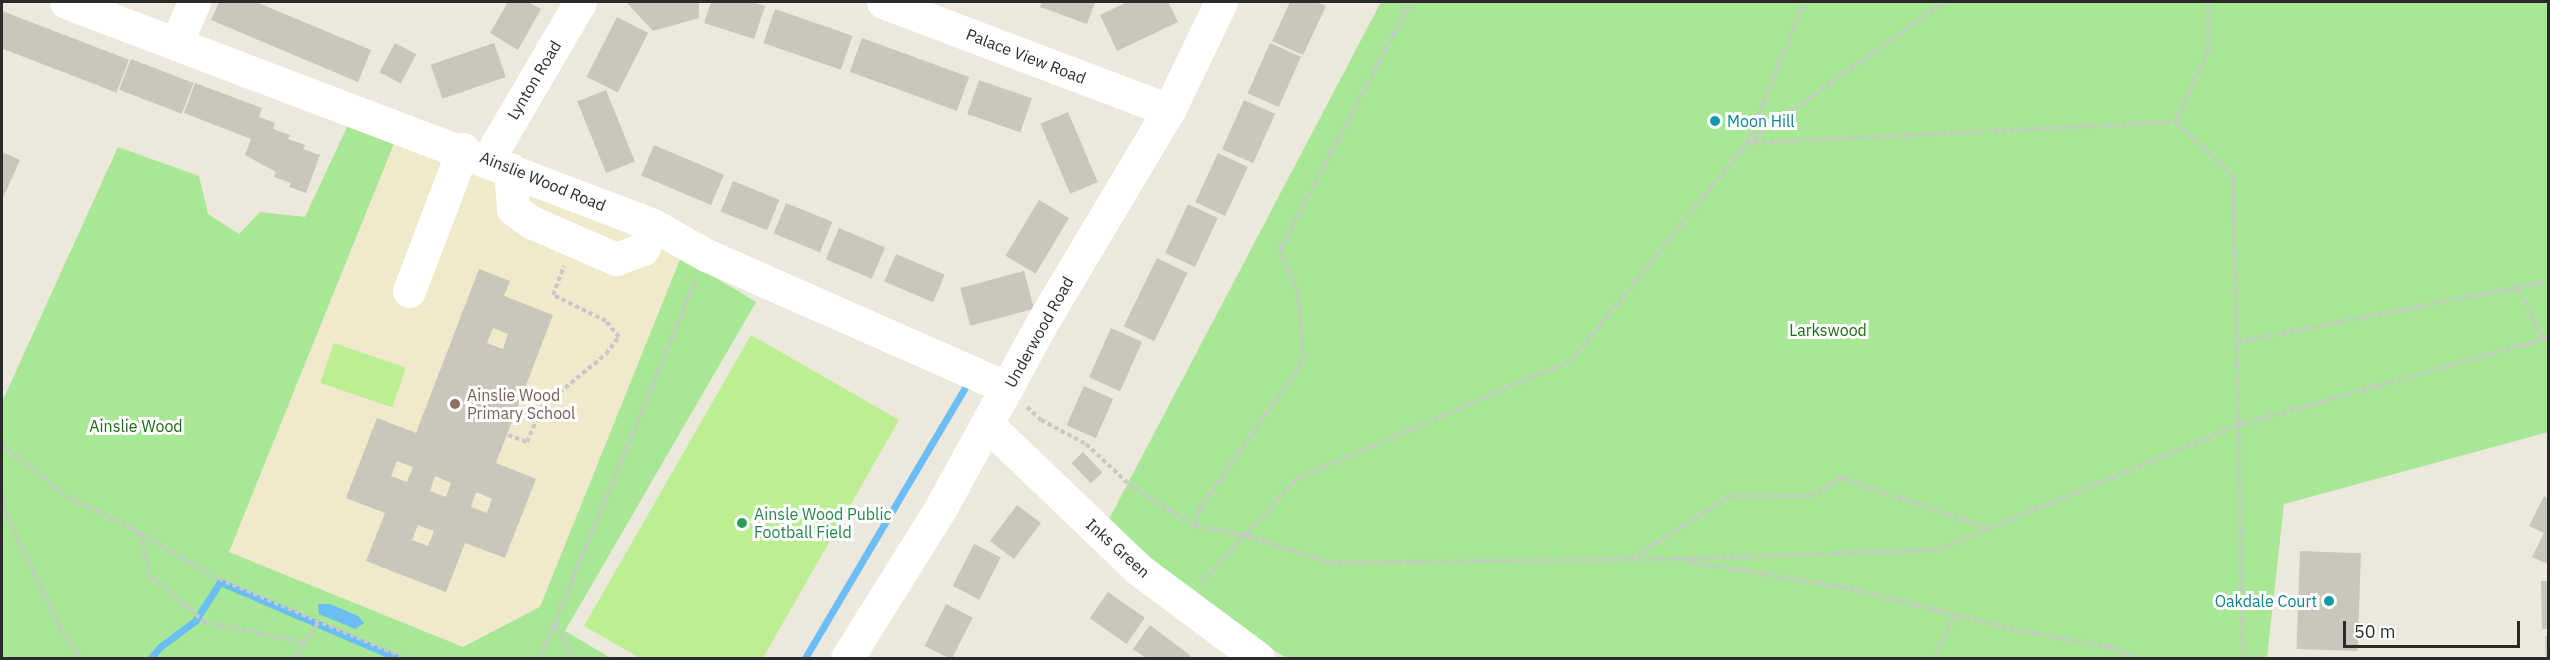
<!DOCTYPE html>
<style>
body{margin:0}
#map{position:relative;width:2550px;height:660px;overflow:hidden;background:#ede8dc;font-family:"IBM Plex Sans",sans-serif}
div>[style]{position:absolute}
.education>*{inset:0;background:#f0e9cb}
.green>*{inset:0;background:#a7e796}
.pitch>*{inset:0;background:#bbef91;transform-origin:0 0}
.water>*{inset:0;background:#6abdf5}
.stream>*{height:7px;margin:-3.5px;padding:0 3.5px;transform-origin:3.5px;border-radius:3.5px;background:#6abdf5}
.building>*{inset:0;background:#c9c6bb;transform-origin:0 0}
.path>*{height:4px;margin-top:-2px;transform-origin:0;background:repeating-linear-gradient(90deg,#c8c8c8 0 4.5px,transparent 0 7.5px)}
.minor>*{height:33px;margin:-16.5px;padding:0 16.5px;transform-origin:16.5px;border-radius:16.5px;background:#fff}
.dots>*{width:16px;height:16px;translate:-50% -50%;box-sizing:border-box;border:3px solid #fff;border-radius:50%}
span{translate:-50% -50%;white-space:nowrap;text-align:center;line-height:1.15;-webkit-text-stroke:6px #fff;paint-order:stroke}
.street-label{font-size:16px;color:#2b2b2b}
.culture-label{font-size:16px;color:#0d838f}
.left{translate:0 -50%;text-align:left}
.right{translate:-100% -50%;text-align:right}
.park-label{font-size:16px;color:#1d6c16}
.education-label{font-size:16px;color:#785e54}
.leisure-label{font-size:16px;color:#27864d}
.frame{position:absolute;inset:0;border:3px solid #2b2b2b;pointer-events:none}
.scale{position:absolute;left:2343px;top:621px;width:177px;height:27px;box-sizing:border-box;border:3px solid #2b2b2b;border-top:0;padding-left:8px;font-size:18px;line-height:21px;white-space:nowrap;color:#2b2b2b;-webkit-text-stroke:4px #fff;paint-order:stroke}
</style>
<div id="map">
<div class="education">
<i style="clip-path:polygon(395px 141px,648px 237px,681px 257px,540px 607px,463px 647px,229px 552px)"></i>
</div>
<div class="green">
<i style="clip-path:polygon(1381px 2px,2548px 2px,2548px 432px,2284px 504px,2267px 658px,1287px 658px,1217px 615px,1108px 521px)"></i>
<i style="clip-path:polygon(374px 126px,395px 141px,229px 552px,463px 647px,540px 607px,681px 257px,756px 302px,565px 631px,611px 658px,2px 658px,2px 402px,118px 147px,199px 176px,208px 214px,239px 234px,260px 212px,305px 217px,347px 127px)"></i>
</div>
<div class="pitch">
<i style="clip-path:polygon(751px 335px,899px 420px,763px 658px,640px 658px,584px 626px)"></i>
<i style="left:334px;top:343px;width:76px;height:42px;rotate:19deg"></i>
</div>
<div class="water">
<i style="clip-path:polygon(318px 604px,330px 604px,358px 616px,364px 623px,355px 629px,319px 614px)"></i>
</div>
<div class="stream">
<i style="left:151px;top:658px;width:14px;rotate:-51deg"></i>
<i style="left:160px;top:647px;width:44px;rotate:-36.6deg"></i>
<i style="left:195px;top:621px;width:46px;rotate:-57.3deg"></i>
<i style="left:220px;top:582px;width:193px;rotate:23.2deg"></i>
<i style="left:805px;top:658px;width:321px;rotate:-59.4deg"></i>
</div>
<div class="building">
<i style="clip-path:polygon(219px 2px,256px 2px,371px 50px,358px 82px,211px 20px)"></i>
<i style="clip-path:polygon(508px 2px,528px 2px,541px 9px,518px 50px,490px 33px)"></i>
<i style="clip-path:polygon(626px 2px,699px 2px,699px 18px,653px 31px)"></i>
<i style="clip-path:polygon(711px 2px,752px 2px,765px 6px,754px 39px,704px 23px)"></i>
<i style="clip-path:polygon(1042px 2px,1095px 2px,1087px 24px,1040px 7px)"></i>
<i style="clip-path:polygon(1127px 2px,1168px 2px,1178px 22px,1117px 51px,1100px 15px)"></i>
<i style="clip-path:polygon(1290px 2px,1316px 2px,1326px 6px,1303px 55px,1272px 41px)"></i>
<i style="left:775px;top:9px;width:82px;height:36px;rotate:19deg"></i>
<i style="left:2px;top:11px;width:136px;height:35px;rotate:21deg"></i>
<i style="left:617px;top:17px;width:35px;height:67px;rotate:27deg"></i>
<i style="left:862px;top:38px;width:114px;height:36px;rotate:20deg"></i>
<i style="left:395px;top:43px;width:24px;height:33px;rotate:28deg"></i>
<i style="left:494px;top:43px;width:36px;height:67px;rotate:71deg"></i>
<i style="left:1270px;top:43px;width:34px;height:55px;rotate:24deg"></i>
<i style="left:131px;top:59px;width:67px;height:33px;rotate:21deg"></i>
<i style="left:979px;top:80px;width:56px;height:36px;rotate:19deg"></i>
<i style="clip-path:polygon(195px 83px,262px 108px,259px 117px,275px 123px,273px 129px,290px 135px,288px 139px,305px 145px,303px 149px,320px 155px,306px 193px,289px 187px,291px 183px,274px 177px,276px 172px,245px 155px,251px 139px,184px 113px)"></i>
<i style="left:606px;top:90px;width:77px;height:31px;rotate:68deg"></i>
<i style="left:1244px;top:100px;width:34px;height:54px;rotate:24deg"></i>
<i style="left:1068px;top:112px;width:76px;height:30px;rotate:67deg"></i>
<i style="left:654px;top:145px;width:76px;height:33px;rotate:23deg"></i>
<i style="clip-path:polygon(2px 152px,20px 160px,2px 200px)"></i>
<i style="left:1218px;top:153px;width:33px;height:54px;rotate:25deg"></i>
<i style="left:733px;top:181px;width:50px;height:33px;rotate:22deg"></i>
<i style="left:1039px;top:200px;width:35px;height:65px;rotate:31deg"></i>
<i style="left:786px;top:203px;width:50px;height:33px;rotate:22deg"></i>
<i style="left:1188px;top:204px;width:33px;height:54px;rotate:25deg"></i>
<i style="left:839px;top:228px;width:50px;height:34px;rotate:23deg"></i>
<i style="left:896px;top:254px;width:53px;height:30px;rotate:23deg"></i>
<i style="left:1157px;top:258px;width:34px;height:76px;rotate:26deg"></i>
<i style="clip-path:polygon(evenodd,479px 269px,510px 281px,504px 296px,553px 315px,496px 463px,536px 479px,505px 558px,465px 543px,446px 592px,366px 561px,385px 513px,346px 498px,377px 418px,416px 433px,479px 269px,493px 328px,508px 334px,503px 349px,487px 343px,493px 328px,479px 269px,397px 461px,413px 467px,407px 482px,391px 476px,397px 461px,479px 269px,435px 476px,451px 483px,446px 497px,430px 491px,435px 476px,479px 269px,476px 492px,492px 499px,487px 513px,471px 507px,476px 492px,479px 269px,418px 525px,434px 531px,428px 546px,412px 540px,418px 525px)"></i>
<i style="left:1024px;top:271px;width:39px;height:66px;rotate:75deg"></i>
<i style="left:1111px;top:328px;width:34px;height:54px;rotate:24deg"></i>
<i style="left:1084px;top:386px;width:32px;height:43px;rotate:24deg"></i>
<i style="left:1083px;top:452px;width:28px;height:16px;rotate:46deg"></i>
<i style="clip-path:polygon(2544px 496px,2548px 499px,2548px 564px,2532px 557px,2544px 533px,2529px 526px)"></i>
<i style="left:1017px;top:505px;width:30px;height:45px;rotate:37deg"></i>
<i style="left:974px;top:544px;width:30px;height:47px;rotate:27deg"></i>
<i style="left:2300px;top:551px;width:61px;height:98px;rotate:2deg"></i>
<i style="clip-path:polygon(2541px 581px,2548px 581px,2548px 629px,2542px 629px)"></i>
<i style="left:1108px;top:592px;width:45px;height:32px;rotate:35deg"></i>
<i style="left:946px;top:604px;width:30px;height:47px;rotate:27deg"></i>
<i style="clip-path:polygon(1150px 625px,1191px 656px,1190px 658px,1146px 658px,1133px 649px)"></i>
<i style="clip-path:polygon(2545px 636px,2548px 636px,2548px 658px,2546px 658px)"></i>
</div>
<div class="path">
<i style="left:2208px;top:2px;width:48px;rotate:90deg"></i>
<i style="left:2208px;top:50px;width:79px;rotate:114deg"></i>
<i style="left:2176px;top:122px;width:79px;rotate:43.5deg"></i>
<i style="left:2233px;top:176px;width:482px;rotate:88.8deg"></i>
<i style="left:1747px;top:143px;width:242px;rotate:-35.6deg"></i>
<i style="left:1747px;top:143px;width:152px;rotate:-68deg"></i>
<i style="left:2517px;top:287px;width:58px;rotate:63.4deg"></i>
<i style="left:2543px;top:339px;width:5px;rotate:-11deg"></i>
<i style="left:2238px;top:342px;width:316px;rotate:-11.1deg"></i>
<i style="left:1027px;top:407px;width:19px;rotate:43deg"></i>
<i style="left:1041px;top:420px;width:51px;rotate:28.1deg"></i>
<i style="left:1086px;top:444px;width:60px;rotate:43deg"></i>
<i style="left:1130px;top:485px;width:77px;rotate:32.2deg"></i>
<i style="left:1195px;top:526px;width:53px;rotate:10.9deg"></i>
<i style="left:1247px;top:536px;width:87px;rotate:18deg"></i>
<i style="left:1330px;top:563px;width:347px;rotate:-0.7deg"></i>
<i style="left:1677px;top:559px;width:260px;rotate:-2deg"></i>
<i style="left:1937px;top:550px;width:327px;rotate:-22.5deg"></i>
<i style="left:2239px;top:425px;width:316px;rotate:-15.8deg"></i>
<i style="left:508px;top:435px;width:20px;rotate:20deg"></i>
<i style="left:527px;top:442px;width:38px;rotate:-67deg"></i>
<i style="left:542px;top:407px;width:83px;rotate:-39.6deg"></i>
<i style="left:606px;top:354px;width:21px;rotate:-53deg"></i>
<i style="left:619px;top:337px;width:21px;rotate:-129deg"></i>
<i style="left:606px;top:321px;width:59px;rotate:-153.9deg"></i>
<i style="left:553px;top:295px;width:31px;rotate:-69deg"></i>
<i style="left:2px;top:445px;width:84px;rotate:38.2deg"></i>
<i style="left:68px;top:497px;width:80px;rotate:26.6deg"></i>
<i style="left:140px;top:533px;width:84px;rotate:30.8deg"></i>
<i style="left:212px;top:576px;width:210px;rotate:23deg"></i>
<i style="left:2px;top:489px;width:21px;rotate:85deg"></i>
<i style="left:4px;top:510px;width:136px;rotate:64.4deg"></i>
<i style="left:63px;top:633px;width:31px;rotate:54deg"></i>
<i style="left:1195px;top:526px;width:19px;rotate:-74deg"></i>
<i style="left:1200px;top:508px;width:181px;rotate:-54.9deg"></i>
<i style="left:1304px;top:360px;width:66px;rotate:-95.2deg"></i>
<i style="left:1298px;top:294px;width:48px;rotate:-111.8deg"></i>
<i style="left:1280px;top:249px;width:280px;rotate:-62.1deg"></i>
<i style="left:140px;top:533px;width:44px;rotate:76.9deg"></i>
<i style="left:150px;top:576px;width:72px;rotate:39.9deg"></i>
<i style="left:205px;top:622px;width:104px;rotate:11.6deg"></i>
<i style="left:1630px;top:559px;width:119px;rotate:-32deg"></i>
<i style="left:1731px;top:496px;width:81px"></i>
<i style="left:1812px;top:496px;width:34px;rotate:-32deg"></i>
<i style="left:1841px;top:478px;width:154px;rotate:18.9deg"></i>
<i style="left:1685px;top:561px;width:159px;rotate:9.4deg"></i>
<i style="left:1842px;top:587px;width:180px;rotate:13.8deg"></i>
<i style="left:2017px;top:630px;width:94px;rotate:10.5deg"></i>
<i style="left:2109px;top:647px;width:31px;rotate:21deg"></i>
<i style="left:1202px;top:583px;width:140px;rotate:-47.9deg"></i>
<i style="left:1296px;top:479px;width:301px;rotate:-23.3deg"></i>
<i style="left:1572px;top:360px;width:279px;rotate:-51.1deg"></i>
<i style="left:1747px;top:143px;width:430px;rotate:-2.8deg"></i>
<i style="left:555px;top:624px;width:39px;rotate:61deg"></i>
<i style="left:295px;top:658px;width:44px;rotate:-57deg"></i>
<i style="left:540px;top:658px;width:410px;rotate:-67.6deg"></i>
<i style="left:1934px;top:658px;width:49px;rotate:-64.5deg"></i>
</div>
<div class="minor">
<i style="left:66px;top:2px;width:628px;rotate:20.8deg"></i>
<i style="left:653px;top:225px;width:61px;rotate:29.5deg"></i>
<i style="left:706px;top:255px;width:329px;rotate:23.8deg"></i>
<i style="left:883px;top:2px;width:306px;rotate:20.7deg"></i>
<i style="left:177px;top:42px;width:43px;rotate:-67deg"></i>
<i style="left:488px;top:159px;width:182px;rotate:-59.6deg"></i>
<i style="left:510px;top:169px;width:40px;rotate:85.7deg"></i>
<i style="left:513px;top:209px;width:22px;rotate:36deg"></i>
<i style="left:531px;top:222px;width:93px;rotate:23.5deg"></i>
<i style="left:616px;top:259px;width:29px;rotate:-20deg"></i>
<i style="left:643px;top:249px;width:26px;rotate:-67deg"></i>
<i style="left:409px;top:291px;width:152px;rotate:-69.2deg"></i>
<i style="left:988px;top:425px;width:208px;rotate:43.8deg"></i>
<i style="left:1138px;top:569px;width:149px;rotate:36.6deg"></i>
<i style="left:847px;top:658px;width:173px;rotate:-58deg"></i>
<i style="left:939px;top:511px;width:217px;rotate:-61.3deg"></i>
<i style="left:1043px;top:321px;width:246px;rotate:-59.2deg"></i>
<i style="left:1169px;top:110px;width:120px;rotate:-64.3deg"></i>
</div>
<div class="dots">
<i style="left:1715px;top:121px;background:#0f9aa8"></i>
<i style="left:455px;top:404px;background:#8d6e63"></i>
<i style="left:742px;top:523px;background:#2e9e5b"></i>
<i style="left:2329px;top:601px;background:#0f9aa8"></i>
</div>
<div class="street-label">
<span style="left:1026px;top:56px;rotate:21deg">Palace View Road</span>
<span style="left:534px;top:80px;rotate:-59deg">Lynton Road</span>
<span style="left:543px;top:181px;rotate:22deg">Ainslie Wood Road</span>
<span style="left:1039px;top:332px;rotate:-61deg">Underwood Road</span>
<span style="left:1118px;top:548px;rotate:42deg">Inks Green</span>
</div>
<div class="culture-label">
<span class="left" style="left:1727px;top:121px">Moon Hill</span>
<span class="right" style="left:2317px;top:601px">Oakdale Court</span>
</div>
<div class="park-label">
<span style="left:1828px;top:330px">Larkswood</span>
<span style="left:136px;top:426px">Ainslie Wood</span>
</div>
<div class="education-label">
<span class="left" style="left:467px;top:404px">Ainslie Wood<br>Primary School</span>
</div>
<div class="leisure-label">
<span class="left" style="left:754px;top:523px">Ainsle Wood Public<br>Football Field</span>
</div>
<div class="frame"></div>
<div class="scale">50 m</div>
</div>
